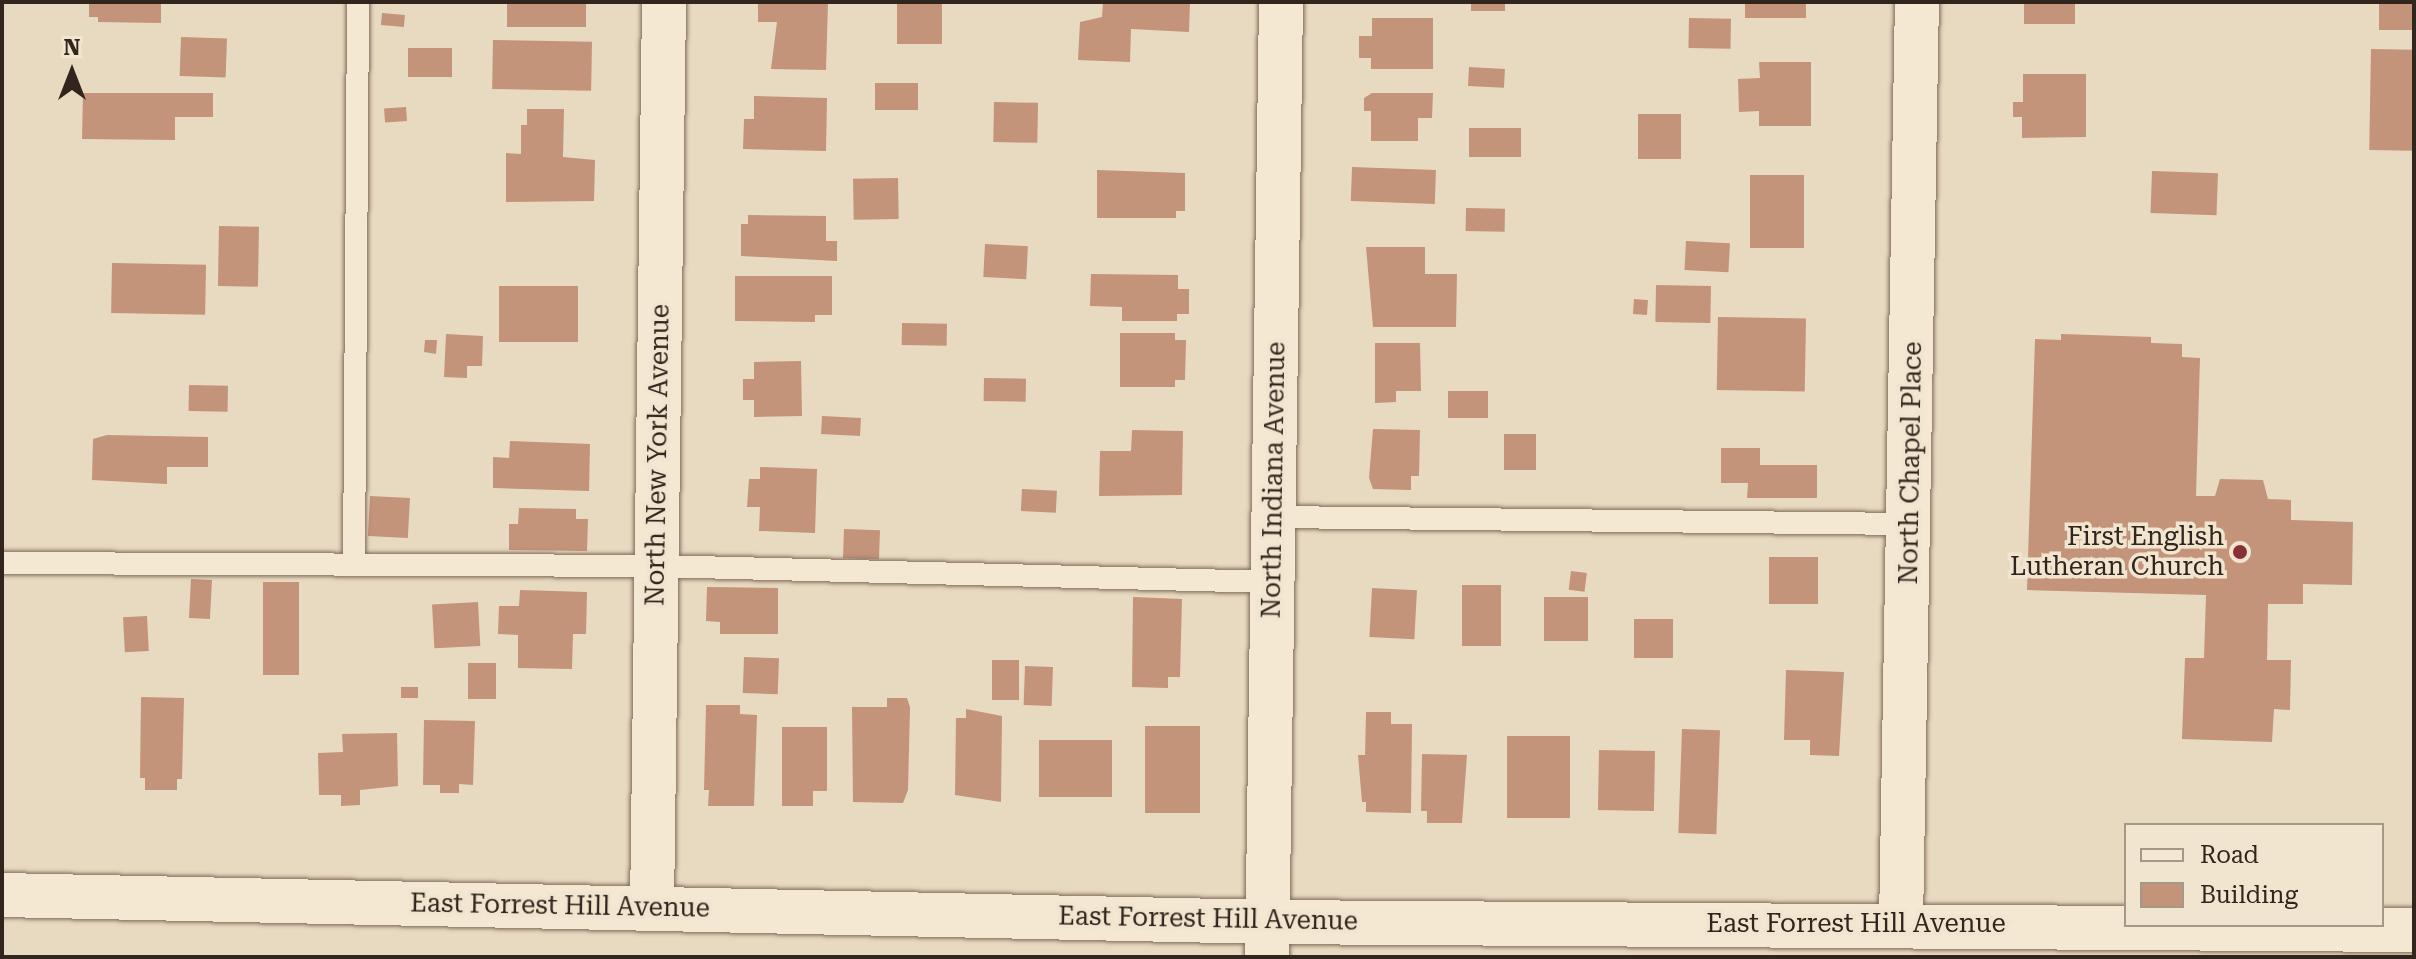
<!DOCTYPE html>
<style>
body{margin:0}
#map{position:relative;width:2416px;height:959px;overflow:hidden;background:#e8dac1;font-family:"Roboto Serif",serif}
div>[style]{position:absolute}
.building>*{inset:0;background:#c3937a;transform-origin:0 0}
.roads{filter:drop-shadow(0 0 2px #806b5a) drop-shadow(0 0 2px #806b5a)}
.service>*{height:22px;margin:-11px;padding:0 11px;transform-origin:11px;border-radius:11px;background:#f4e8d3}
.minor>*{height:44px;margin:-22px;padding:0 22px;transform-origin:22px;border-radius:22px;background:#f4e8d3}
.secondary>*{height:44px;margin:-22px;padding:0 22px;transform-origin:22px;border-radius:22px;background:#f4e8d3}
.dots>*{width:22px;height:22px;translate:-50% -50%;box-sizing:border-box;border:4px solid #f1e5cf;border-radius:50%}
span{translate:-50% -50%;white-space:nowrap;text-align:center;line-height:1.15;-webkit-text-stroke:7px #f1e5cf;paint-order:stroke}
.street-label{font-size:26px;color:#31251d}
.poi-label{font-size:26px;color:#31251d}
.right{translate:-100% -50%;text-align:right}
.frame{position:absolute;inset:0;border:4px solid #31251d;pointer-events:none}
.legend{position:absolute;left:2124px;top:823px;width:260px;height:104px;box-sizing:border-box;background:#f1e5cf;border:2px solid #a49888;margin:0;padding:10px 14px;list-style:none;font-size:24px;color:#31251d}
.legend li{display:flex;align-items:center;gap:16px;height:40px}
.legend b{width:40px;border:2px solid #a49888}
.north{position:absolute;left:32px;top:32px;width:80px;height:80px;-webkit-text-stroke:6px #f1e5cf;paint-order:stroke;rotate:0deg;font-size:22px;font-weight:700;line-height:32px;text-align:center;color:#31251d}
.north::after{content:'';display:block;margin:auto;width:28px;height:36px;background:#31251d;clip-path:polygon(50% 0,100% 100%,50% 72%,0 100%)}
</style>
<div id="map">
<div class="building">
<i style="clip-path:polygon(89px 2px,161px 2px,161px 23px,98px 22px,98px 17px,89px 17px)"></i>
<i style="left:507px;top:2px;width:79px;height:25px"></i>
<i style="clip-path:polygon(758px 2px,828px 2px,826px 70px,771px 69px,777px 22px,758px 22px)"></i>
<i style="left:897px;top:2px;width:45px;height:42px"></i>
<i style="clip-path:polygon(1103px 2px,1190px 2px,1189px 32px,1131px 29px,1130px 62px,1078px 60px,1080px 22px,1102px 17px)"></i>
<i style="left:1471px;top:2px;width:34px;height:9px"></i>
<i style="left:1745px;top:2px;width:61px;height:16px"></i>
<i style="left:2024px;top:2px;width:51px;height:22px"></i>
<i style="left:2379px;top:2px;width:35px;height:28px"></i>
<i style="left:382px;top:13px;width:23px;height:12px;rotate:5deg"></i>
<i style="clip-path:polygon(1372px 18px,1433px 18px,1433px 69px,1371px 69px,1371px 58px,1359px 58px,1359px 36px,1372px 36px)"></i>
<i style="left:1689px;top:18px;width:42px;height:30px;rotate:1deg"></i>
<i style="left:181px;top:37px;width:46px;height:39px;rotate:2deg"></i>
<i style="left:493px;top:40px;width:99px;height:49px;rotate:1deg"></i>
<i style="left:408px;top:48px;width:44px;height:29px"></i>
<i style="left:2371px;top:49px;width:43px;height:101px;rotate:1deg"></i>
<i style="clip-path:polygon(1759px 62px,1811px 62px,1811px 126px,1759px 126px,1759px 111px,1739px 112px,1738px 79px,1760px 78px)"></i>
<i style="left:1469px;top:67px;width:36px;height:19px;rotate:3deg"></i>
<i style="clip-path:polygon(2023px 74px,2086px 74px,2086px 137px,2022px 138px,2022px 117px,2013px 117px,2013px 102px,2023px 102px)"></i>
<i style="left:875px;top:83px;width:43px;height:27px"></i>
<i style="clip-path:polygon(83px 93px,213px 93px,213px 117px,175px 117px,175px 140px,82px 139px)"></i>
<i style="clip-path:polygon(1372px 93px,1433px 93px,1432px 118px,1418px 118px,1418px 141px,1371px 141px,1371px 111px,1364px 111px,1364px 98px)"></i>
<i style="clip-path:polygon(754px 96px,827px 98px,826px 151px,743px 149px,744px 119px,754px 119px)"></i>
<i style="left:994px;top:102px;width:44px;height:40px;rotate:1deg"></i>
<i style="left:406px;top:107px;width:14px;height:22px;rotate:86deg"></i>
<i style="clip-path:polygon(527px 109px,564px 109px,563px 157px,595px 160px,594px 201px,506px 202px,506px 153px,521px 154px,521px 125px,527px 125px)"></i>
<i style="left:1638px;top:114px;width:43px;height:45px"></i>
<i style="left:1469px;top:128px;width:52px;height:29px"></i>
<i style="left:1352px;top:167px;width:84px;height:34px;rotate:2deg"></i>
<i style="clip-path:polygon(1097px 170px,1185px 173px,1185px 211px,1176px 211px,1176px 218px,1097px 218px)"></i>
<i style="left:2152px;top:171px;width:66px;height:42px;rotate:2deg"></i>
<i style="left:1750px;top:175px;width:54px;height:73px"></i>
<i style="left:898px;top:178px;width:41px;height:45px;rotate:89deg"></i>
<i style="left:1466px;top:208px;width:39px;height:23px;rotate:1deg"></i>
<i style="clip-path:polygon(748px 215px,826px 216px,826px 241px,837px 241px,837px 261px,741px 256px,741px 224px,748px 224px)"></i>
<i style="left:219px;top:226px;width:40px;height:60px;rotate:1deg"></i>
<i style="left:1686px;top:241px;width:44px;height:29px;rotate:3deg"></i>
<i style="left:985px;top:244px;width:43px;height:33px;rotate:3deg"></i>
<i style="clip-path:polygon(1366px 247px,1425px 247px,1425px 274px,1457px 274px,1456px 327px,1373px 327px)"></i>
<i style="left:112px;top:263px;width:94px;height:50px;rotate:1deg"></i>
<i style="clip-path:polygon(1091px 274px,1178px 275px,1178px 289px,1189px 289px,1189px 314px,1177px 314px,1177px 321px,1122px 321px,1122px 307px,1090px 306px)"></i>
<i style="clip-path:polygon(735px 276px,832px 276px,832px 315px,815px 315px,815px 322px,735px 321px)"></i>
<i style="left:1656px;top:285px;width:55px;height:37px;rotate:1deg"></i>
<i style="left:499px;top:286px;width:79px;height:56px"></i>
<i style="left:1634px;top:299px;width:14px;height:15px;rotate:4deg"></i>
<i style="left:1718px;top:317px;width:88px;height:73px;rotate:1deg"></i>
<i style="left:902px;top:323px;width:45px;height:22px;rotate:1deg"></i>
<i style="clip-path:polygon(1120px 333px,1175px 333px,1175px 340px,1186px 340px,1185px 380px,1175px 380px,1175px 387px,1120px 387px)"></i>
<i style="clip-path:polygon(446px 334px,483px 336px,482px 366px,467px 366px,467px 378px,444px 377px)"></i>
<i style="clip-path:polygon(2061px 334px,2151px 337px,2151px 343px,2182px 344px,2182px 357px,2200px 358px,2196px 496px,2215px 496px,2220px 479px,2263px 480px,2268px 499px,2291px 500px,2291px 520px,2353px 522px,2352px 585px,2303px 584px,2303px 604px,2268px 604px,2267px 660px,2291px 660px,2290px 710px,2274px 709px,2272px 742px,2182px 739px,2185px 658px,2204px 658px,2206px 595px,2027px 590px,2035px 339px,2061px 340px)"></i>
<i style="clip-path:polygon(425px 340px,437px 340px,436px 354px,424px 352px)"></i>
<i style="clip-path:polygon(1375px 343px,1420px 343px,1421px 391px,1396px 391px,1396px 402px,1375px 403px)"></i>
<i style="clip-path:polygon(801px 361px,802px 416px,754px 417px,754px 400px,743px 400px,743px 379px,754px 379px,754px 362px)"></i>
<i style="left:984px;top:378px;width:42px;height:23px;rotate:1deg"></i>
<i style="left:189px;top:385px;width:39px;height:26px;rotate:1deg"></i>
<i style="left:1448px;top:391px;width:40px;height:27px"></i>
<i style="left:822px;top:416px;width:39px;height:18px;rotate:3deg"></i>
<i style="clip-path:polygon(1373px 429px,1420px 430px,1419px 476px,1411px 476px,1411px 490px,1373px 489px,1369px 478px)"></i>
<i style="clip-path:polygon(1132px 430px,1183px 431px,1182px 495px,1099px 496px,1100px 451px,1131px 451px)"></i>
<i style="left:1504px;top:434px;width:32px;height:36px"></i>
<i style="clip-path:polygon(107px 435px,208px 437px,208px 467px,167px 467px,167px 484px,92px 480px,93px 439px)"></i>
<i style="clip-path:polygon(510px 441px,590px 444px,589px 491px,493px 488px,493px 457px,509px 458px)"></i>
<i style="clip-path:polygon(1721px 448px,1760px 448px,1760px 465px,1817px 465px,1817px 498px,1747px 498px,1748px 483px,1721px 483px)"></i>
<i style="clip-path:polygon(760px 467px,817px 469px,815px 533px,759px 531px,760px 507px,747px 507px,749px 479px,760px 479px)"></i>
<i style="left:1022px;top:489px;width:35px;height:22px;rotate:3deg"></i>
<i style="left:370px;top:496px;width:40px;height:40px;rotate:3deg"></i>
<i style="clip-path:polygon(519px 508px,576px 509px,576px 519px,588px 519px,587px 551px,509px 550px,509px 524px,518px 524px)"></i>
<i style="left:844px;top:529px;width:36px;height:29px;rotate:2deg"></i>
<i style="left:1769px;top:557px;width:49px;height:47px"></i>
<i style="left:1571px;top:571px;width:16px;height:19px;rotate:7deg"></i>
<i style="left:191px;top:579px;width:21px;height:39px;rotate:3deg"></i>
<i style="left:263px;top:582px;width:36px;height:93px"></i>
<i style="left:1462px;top:585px;width:39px;height:61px"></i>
<i style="clip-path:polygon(707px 587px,778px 588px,778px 634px,720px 634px,720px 622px,706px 621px)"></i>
<i style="left:1372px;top:588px;width:45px;height:49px;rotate:3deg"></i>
<i style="clip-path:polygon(520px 590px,587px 592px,586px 634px,573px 634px,572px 669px,518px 668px,518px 635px,498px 634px,499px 606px,519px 606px)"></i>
<i style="clip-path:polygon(1133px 597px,1182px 599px,1180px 677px,1168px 677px,1168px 688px,1132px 687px)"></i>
<i style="left:1544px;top:597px;width:44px;height:44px"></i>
<i style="left:478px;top:602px;width:44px;height:46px;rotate:87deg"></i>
<i style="left:147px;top:616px;width:35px;height:24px;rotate:87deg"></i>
<i style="left:1634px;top:619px;width:39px;height:39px"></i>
<i style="left:744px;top:657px;width:35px;height:36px;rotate:2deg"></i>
<i style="left:992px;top:660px;width:27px;height:40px"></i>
<i style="left:468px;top:663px;width:28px;height:36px"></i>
<i style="left:1025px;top:666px;width:28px;height:39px;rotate:2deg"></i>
<i style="clip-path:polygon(1786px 670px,1844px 672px,1839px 756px,1810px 755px,1810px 740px,1784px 740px)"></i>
<i style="left:401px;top:687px;width:17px;height:11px"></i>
<i style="clip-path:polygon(141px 697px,184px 698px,182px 779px,177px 779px,177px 790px,145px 790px,145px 778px,140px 778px)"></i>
<i style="clip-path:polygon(887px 698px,907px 698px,910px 707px,908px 790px,903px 803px,853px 802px,852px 707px,887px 707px)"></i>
<i style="clip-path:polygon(706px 705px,740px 705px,740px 714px,757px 715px,754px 806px,708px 806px,709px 790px,704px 790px)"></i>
<i style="clip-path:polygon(966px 709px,1002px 716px,1001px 802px,955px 795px,956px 718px,966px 718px)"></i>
<i style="clip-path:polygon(1366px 712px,1391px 712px,1391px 724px,1412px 724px,1411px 813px,1366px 812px,1366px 802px,1362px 802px,1358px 755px,1365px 755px)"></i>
<i style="clip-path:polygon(424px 720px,475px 721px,473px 785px,459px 784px,459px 793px,440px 793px,440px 785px,423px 785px)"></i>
<i style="left:1145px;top:726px;width:55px;height:87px"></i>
<i style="clip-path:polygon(782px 727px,827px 727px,827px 791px,813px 791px,813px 806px,782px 806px)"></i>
<i style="left:1682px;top:729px;width:38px;height:104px;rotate:2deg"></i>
<i style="clip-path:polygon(397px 733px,398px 786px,360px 790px,360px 805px,341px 806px,341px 795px,319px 795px,318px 753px,343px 752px,342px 734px)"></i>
<i style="left:1507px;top:736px;width:63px;height:82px"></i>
<i style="left:1039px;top:740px;width:73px;height:57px"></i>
<i style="left:1599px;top:750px;width:56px;height:60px;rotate:1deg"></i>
<i style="clip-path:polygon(1422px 754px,1467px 755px,1462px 823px,1427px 823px,1427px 811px,1421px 811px)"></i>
</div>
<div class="roads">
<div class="service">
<i style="left:1273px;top:517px;width:637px;rotate:0.63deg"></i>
<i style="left:2px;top:563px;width:655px;rotate:0.26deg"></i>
<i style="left:657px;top:566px;width:615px;rotate:1.49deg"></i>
<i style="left:354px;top:565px;width:563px;rotate:-89.59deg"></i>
</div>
<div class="minor">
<i style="left:652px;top:908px;width:906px;rotate:-89.24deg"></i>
<i style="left:1901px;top:924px;width:922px;rotate:-89.01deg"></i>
<i style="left:1267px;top:957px;width:955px;rotate:-89.16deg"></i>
</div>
<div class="secondary">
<i style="left:2px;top:895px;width:1266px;rotate:1.22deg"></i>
<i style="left:1268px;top:922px;width:1146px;rotate:0.4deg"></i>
</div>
</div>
<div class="dots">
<i style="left:2240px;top:552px;background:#893138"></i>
</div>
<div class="street-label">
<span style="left:658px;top:455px;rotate:-89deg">North New York Avenue</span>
<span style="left:1911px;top:463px;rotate:-89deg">North Chapel Place</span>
<span style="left:1274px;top:480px;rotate:-89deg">North Indiana Avenue</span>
<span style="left:560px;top:906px;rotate:1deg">East Forrest Hill Avenue</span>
<span style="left:1208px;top:919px;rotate:1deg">East Forrest Hill Avenue</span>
<span style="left:1856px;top:924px">East Forrest Hill Avenue</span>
</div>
<div class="poi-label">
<span class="right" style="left:2224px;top:552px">First English<br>Lutheran Church</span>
</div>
<div class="frame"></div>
<ul class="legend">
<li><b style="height:10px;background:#f4e8d3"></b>Road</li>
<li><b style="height:22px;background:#c3937a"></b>Building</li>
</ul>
<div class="north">N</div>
</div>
